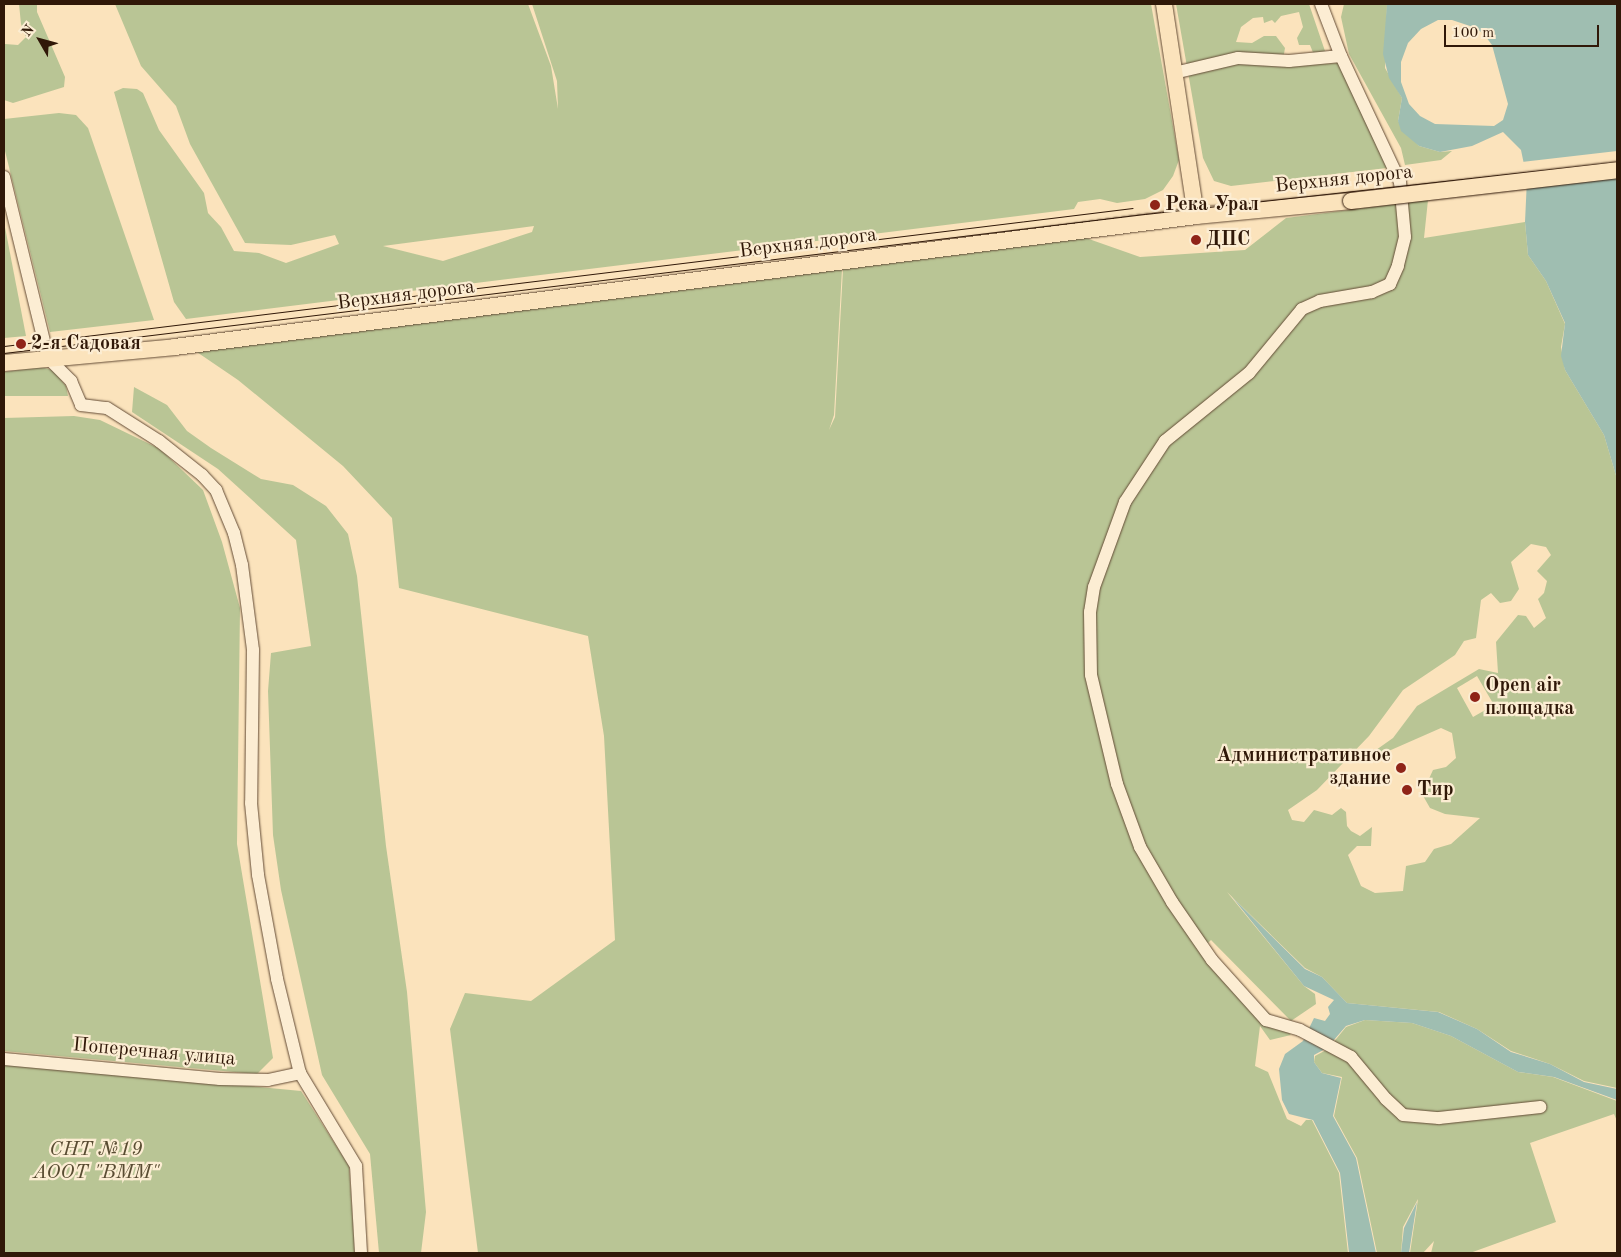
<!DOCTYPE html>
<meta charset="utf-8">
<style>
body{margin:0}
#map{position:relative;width:1621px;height:1257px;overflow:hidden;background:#fbe3bc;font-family:"Old Standard TT",serif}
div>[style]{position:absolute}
.green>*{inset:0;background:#b9c595}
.water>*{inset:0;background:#9fbeb1}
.pier>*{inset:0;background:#fbe3bc}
.roads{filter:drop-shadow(0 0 1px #634b35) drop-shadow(0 0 1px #634b35)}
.minor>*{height:12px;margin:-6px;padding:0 6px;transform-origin:6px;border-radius:6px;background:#fcedd3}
.major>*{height:16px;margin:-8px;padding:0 8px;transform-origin:8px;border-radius:8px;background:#fbe3bc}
.tram>*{height:1px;margin:-0.5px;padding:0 0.5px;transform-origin:0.5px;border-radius:0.5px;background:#301808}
.bridges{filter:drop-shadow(0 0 1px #301808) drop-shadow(0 0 1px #301808)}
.major-bridge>*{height:16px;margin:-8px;padding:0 8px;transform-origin:8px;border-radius:8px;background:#fbe3bc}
.dots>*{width:14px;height:14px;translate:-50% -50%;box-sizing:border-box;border:2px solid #fcedd3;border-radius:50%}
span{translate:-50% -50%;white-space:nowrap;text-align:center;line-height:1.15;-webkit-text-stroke:4.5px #fcedd3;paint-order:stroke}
.street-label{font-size:20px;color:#301808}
.poi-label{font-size:20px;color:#301808;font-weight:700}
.left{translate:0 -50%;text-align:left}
.right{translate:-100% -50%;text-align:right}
.park-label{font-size:20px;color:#594c32;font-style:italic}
.frame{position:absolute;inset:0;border:5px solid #301808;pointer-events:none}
.north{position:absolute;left:15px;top:15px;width:50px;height:50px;-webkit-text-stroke:4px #fcedd3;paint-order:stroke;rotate:308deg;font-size:14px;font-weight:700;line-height:20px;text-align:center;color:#301808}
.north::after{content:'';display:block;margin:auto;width:18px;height:22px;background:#301808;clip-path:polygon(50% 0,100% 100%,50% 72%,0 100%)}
.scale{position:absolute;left:1444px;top:25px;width:155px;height:22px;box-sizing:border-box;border:2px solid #301808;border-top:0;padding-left:6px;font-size:15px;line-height:18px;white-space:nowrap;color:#301808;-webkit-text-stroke:4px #fcedd3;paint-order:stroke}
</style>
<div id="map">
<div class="green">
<i style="clip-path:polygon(19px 4px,37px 4px,37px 12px,65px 77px,64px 87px,13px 103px,4px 100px,4px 40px,5px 44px,18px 45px,26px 37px,21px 24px)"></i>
<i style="clip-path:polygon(evenodd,115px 4px,528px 4px,551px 66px,558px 109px,557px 81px,532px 4px,1151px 4px,1179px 160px,1173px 176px,1163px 190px,1145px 199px,1117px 203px,1100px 199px,1078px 202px,1074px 209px,186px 319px,174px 302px,114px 92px,123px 88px,137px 89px,143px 93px,159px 130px,204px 193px,208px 213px,221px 227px,234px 251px,259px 253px,286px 263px,339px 244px,335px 235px,291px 245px,245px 243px,190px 144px,176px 106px,141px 66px,115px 4px,534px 226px,532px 232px,443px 261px,383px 246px,534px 226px)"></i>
<i style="clip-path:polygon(1176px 4px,1309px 4px,1326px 54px,1314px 55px,1310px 45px,1299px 45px,1297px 38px,1303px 27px,1299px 12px,1281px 16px,1275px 23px,1272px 20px,1264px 23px,1263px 17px,1253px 18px,1241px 27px,1236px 42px,1252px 43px,1264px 36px,1276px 36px,1285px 48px,1282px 65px,1339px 63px,1387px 168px,1231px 186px,1214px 181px,1203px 158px)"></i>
<i style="clip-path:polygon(1344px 4px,1387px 4px,1385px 68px,1402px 98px,1398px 121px,1419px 146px,1440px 152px,1452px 151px,1441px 160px,1405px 165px,1401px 148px,1349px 54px,1341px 17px)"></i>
<i style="clip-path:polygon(59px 113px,76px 115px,88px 128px,154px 320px,50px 332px,4px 147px,4px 119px)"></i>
<i style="clip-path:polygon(evenodd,1428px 200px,1424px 238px,1525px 222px,1528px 255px,1546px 281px,1565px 324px,1561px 347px,1565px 370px,1604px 435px,1617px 479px,1617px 1088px,1584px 1081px,1550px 1064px,1511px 1051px,1477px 1029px,1439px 1012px,1347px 1003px,1322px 977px,1305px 968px,1227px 892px,1304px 986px,1315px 994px,1316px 1004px,1291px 1021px,1211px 940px,1203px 948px,1291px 1035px,1270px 1040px,1260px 1026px,1255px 1066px,1268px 1072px,1287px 1119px,1301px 1126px,1306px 1120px,1312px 1120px,1339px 1173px,1348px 1253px,478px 1253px,450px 1029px,465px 993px,531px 1001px,615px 940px,604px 736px,588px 636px,399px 588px,392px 518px,343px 466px,238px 380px,188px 346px,842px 269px,834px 415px,829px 430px,835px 417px,843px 269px,1086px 238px,1140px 257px,1245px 250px,1286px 218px,1428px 200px,1531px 544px,1546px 547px,1551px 555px,1537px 571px,1547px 581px,1544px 593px,1538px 599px,1546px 618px,1534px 628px,1526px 616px,1518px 615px,1496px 642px,1498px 673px,1479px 669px,1417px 706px,1393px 738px,1376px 750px,1375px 757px,1441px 728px,1452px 733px,1456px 758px,1446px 767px,1433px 770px,1422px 794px,1430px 808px,1445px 814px,1480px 818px,1451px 844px,1434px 849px,1425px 862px,1406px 866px,1403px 891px,1375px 893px,1361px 886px,1348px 855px,1357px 846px,1371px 846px,1372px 827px,1360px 836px,1351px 831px,1347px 826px,1346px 812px,1341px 808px,1332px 815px,1314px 810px,1304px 822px,1292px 820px,1288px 810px,1317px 790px,1369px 736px,1403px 690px,1455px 655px,1464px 641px,1476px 638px,1481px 600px,1491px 593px,1500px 603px,1511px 601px,1519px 589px,1511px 562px,1531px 544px,1428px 200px,1477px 676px,1494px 705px,1473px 717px,1457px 688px,1477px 676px)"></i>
<i style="clip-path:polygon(4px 222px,26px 336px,4px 338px)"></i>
<i style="clip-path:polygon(41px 367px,53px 370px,66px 386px,68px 396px,4px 396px,4px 372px)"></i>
<i style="clip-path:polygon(134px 387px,167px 405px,187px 431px,211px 448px,261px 479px,293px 485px,326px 506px,348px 534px,357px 576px,386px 846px,407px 992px,426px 1212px,421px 1253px,379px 1253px,370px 1154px,322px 1075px,281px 890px,273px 835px,268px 691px,271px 653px,311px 646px,296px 540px,218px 469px,132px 412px)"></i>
<i style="clip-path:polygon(74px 416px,100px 420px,160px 449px,203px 490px,222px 542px,240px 608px,237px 844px,273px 1058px,257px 1074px,4px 1051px,4px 418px)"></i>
<i style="clip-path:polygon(1365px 1020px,1412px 1023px,1451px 1036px,1518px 1072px,1553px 1077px,1617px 1101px,1617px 1121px,1614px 1114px,1530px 1143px,1556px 1222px,1470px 1253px,1431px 1253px,1434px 1241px,1423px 1253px,1410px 1253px,1418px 1199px,1403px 1227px,1401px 1253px,1377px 1253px,1357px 1158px,1334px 1116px,1342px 1077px,1322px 1073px,1314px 1062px,1315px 1056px,1328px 1049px,1346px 1027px)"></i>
<i style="clip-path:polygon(4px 1062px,301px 1091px,349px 1166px,355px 1253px,4px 1253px)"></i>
</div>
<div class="water">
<i style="clip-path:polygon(evenodd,1387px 4px,1617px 4px,1617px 479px,1604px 435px,1565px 370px,1561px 356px,1565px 323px,1546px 281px,1528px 255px,1525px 222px,1527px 179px,1521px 150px,1503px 132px,1472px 146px,1440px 152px,1419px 146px,1401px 131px,1398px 121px,1402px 98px,1389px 78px,1383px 54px,1387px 4px,1438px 20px,1452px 20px,1470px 26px,1483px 33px,1492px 45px,1508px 104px,1503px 120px,1494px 126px,1435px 124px,1420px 116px,1409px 104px,1401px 82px,1401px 62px,1408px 43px,1421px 29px,1438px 20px)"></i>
<i style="clip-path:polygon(1232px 897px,1305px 969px,1322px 977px,1347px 1003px,1438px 1012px,1477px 1029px,1511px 1052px,1550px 1064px,1584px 1082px,1617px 1089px,1617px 1100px,1554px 1077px,1518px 1072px,1451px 1036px,1412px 1023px,1365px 1020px,1346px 1026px,1327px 1048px,1314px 1055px,1314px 1062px,1322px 1073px,1341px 1078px,1333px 1116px,1356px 1158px,1376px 1253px,1349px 1253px,1340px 1173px,1313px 1120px,1289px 1114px,1282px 1100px,1279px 1069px,1285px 1054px,1303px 1041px,1314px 1018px,1325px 1021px,1330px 1014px,1328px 1007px,1334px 1000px,1304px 986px)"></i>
<i style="clip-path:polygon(1417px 1202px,1409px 1253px,1401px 1253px,1404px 1228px)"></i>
</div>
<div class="pier">
<i style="clip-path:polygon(1617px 151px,1617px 176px,1525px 179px,1522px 162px)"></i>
</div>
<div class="roads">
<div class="minor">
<i style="left:1321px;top:4px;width:56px;rotate:69deg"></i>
<i style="left:1341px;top:56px;width:139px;rotate:64.9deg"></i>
<i style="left:1400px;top:182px;width:55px;rotate:84.8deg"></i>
<i style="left:1405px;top:237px;width:30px;rotate:104deg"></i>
<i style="left:1398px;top:266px;width:20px;rotate:114deg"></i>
<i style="left:1390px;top:284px;width:20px;rotate:156deg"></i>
<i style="left:1372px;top:292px;width:53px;rotate:170.2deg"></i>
<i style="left:1320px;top:301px;width:20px;rotate:156deg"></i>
<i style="left:1302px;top:309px;width:83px;rotate:129.6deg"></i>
<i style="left:1249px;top:373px;width:108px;rotate:141deg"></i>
<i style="left:1165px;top:441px;width:73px;rotate:123.3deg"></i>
<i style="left:1125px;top:502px;width:90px;rotate:110deg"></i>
<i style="left:1094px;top:587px;width:25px;rotate:99deg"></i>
<i style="left:1090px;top:612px;width:63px;rotate:89.1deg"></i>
<i style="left:1091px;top:675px;width:112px;rotate:76.6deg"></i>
<i style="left:1117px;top:784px;width:67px;rotate:69.9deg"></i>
<i style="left:1140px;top:847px;width:64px;rotate:59.8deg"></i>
<i style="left:1172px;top:902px;width:70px;rotate:55.4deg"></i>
<i style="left:1212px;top:960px;width:81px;rotate:48deg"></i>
<i style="left:1266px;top:1020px;width:35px;rotate:16deg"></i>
<i style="left:1300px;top:1030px;width:58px;rotate:27.9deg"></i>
<i style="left:1351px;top:1057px;width:55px;rotate:50.2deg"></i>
<i style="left:1386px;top:1099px;width:23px;rotate:43deg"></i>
<i style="left:1403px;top:1115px;width:36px;rotate:5deg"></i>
<i style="left:1439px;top:1118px;width:102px;rotate:-6.2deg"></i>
<i style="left:1174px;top:73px;width:66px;rotate:-13.2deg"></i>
<i style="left:1238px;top:58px;width:51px;rotate:3.4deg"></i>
<i style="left:1289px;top:61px;width:52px;rotate:-5.5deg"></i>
<i style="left:4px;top:177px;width:186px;rotate:76.3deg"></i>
<i style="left:48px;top:358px;width:33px;rotate:45deg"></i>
<i style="left:71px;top:381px;width:26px;rotate:67deg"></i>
<i style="left:81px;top:405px;width:26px;rotate:7deg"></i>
<i style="left:107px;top:408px;width:62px;rotate:32.4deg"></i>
<i style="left:159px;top:441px;width:55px;rotate:38.3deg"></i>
<i style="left:202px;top:475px;width:21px;rotate:47deg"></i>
<i style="left:216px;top:490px;width:47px;rotate:67.3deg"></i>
<i style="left:234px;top:533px;width:33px;rotate:76deg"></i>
<i style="left:242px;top:565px;width:86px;rotate:82.6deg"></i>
<i style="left:253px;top:650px;width:153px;rotate:90.7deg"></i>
<i style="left:251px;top:803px;width:72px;rotate:84.4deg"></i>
<i style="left:258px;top:875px;width:106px;rotate:79.6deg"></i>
<i style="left:277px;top:979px;width:97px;rotate:76.3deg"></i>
<i style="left:300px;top:1073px;width:109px;rotate:58.9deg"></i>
<i style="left:356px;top:1166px;width:87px;rotate:86.7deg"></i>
<i style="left:4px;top:1059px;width:217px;rotate:5.3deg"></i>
<i style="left:220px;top:1079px;width:48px;rotate:1.2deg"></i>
<i style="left:268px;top:1080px;width:33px;rotate:-12deg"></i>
</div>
<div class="major">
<i style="left:1164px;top:4px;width:214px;rotate:81.4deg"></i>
<i style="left:4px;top:363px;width:172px;rotate:-5.3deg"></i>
<i style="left:175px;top:347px;width:1029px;rotate:-7.31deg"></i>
<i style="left:1196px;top:216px;width:156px;rotate:-5.5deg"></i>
</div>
</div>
<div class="tram">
<i style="left:4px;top:346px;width:1137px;rotate:-6.97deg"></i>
<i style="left:4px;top:353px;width:1149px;rotate:-6.95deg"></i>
<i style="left:1145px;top:214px;width:475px;rotate:-6.3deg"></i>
</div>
<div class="bridges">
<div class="major-bridge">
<i style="left:1351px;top:201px;width:268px;rotate:-6.6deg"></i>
</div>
</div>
<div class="dots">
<i style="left:1155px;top:205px;background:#8f2418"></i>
<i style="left:1196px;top:240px;background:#8f2418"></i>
<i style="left:21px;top:344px;background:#8f2418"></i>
<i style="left:1475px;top:697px;background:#8f2418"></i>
<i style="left:1401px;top:768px;background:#8f2418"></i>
<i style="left:1407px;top:790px;background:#8f2418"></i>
</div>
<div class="street-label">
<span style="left:1344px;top:180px;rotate:-6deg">Верхняя дорога</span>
<span style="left:808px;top:244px;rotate:-7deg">Верхняя дорога</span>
<span style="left:406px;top:296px;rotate:-7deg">Верхняя дорога</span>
<span style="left:154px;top:1053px;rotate:5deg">Поперечная улица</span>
</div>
<div class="poi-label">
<span class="left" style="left:1165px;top:205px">Река Урал</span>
<span class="left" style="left:1206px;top:240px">ДПС</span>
<span class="left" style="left:31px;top:344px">2-я Садовая</span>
<span class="left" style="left:1485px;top:698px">Open air<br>площадка</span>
<span class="right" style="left:1391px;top:768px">Административное<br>здание</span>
<span class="left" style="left:1417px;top:790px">Тир</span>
</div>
<div class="park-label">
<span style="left:96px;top:1162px">СНТ №19<br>АООТ "ВММ"</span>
</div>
<div class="frame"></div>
<div class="north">N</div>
<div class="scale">100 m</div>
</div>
